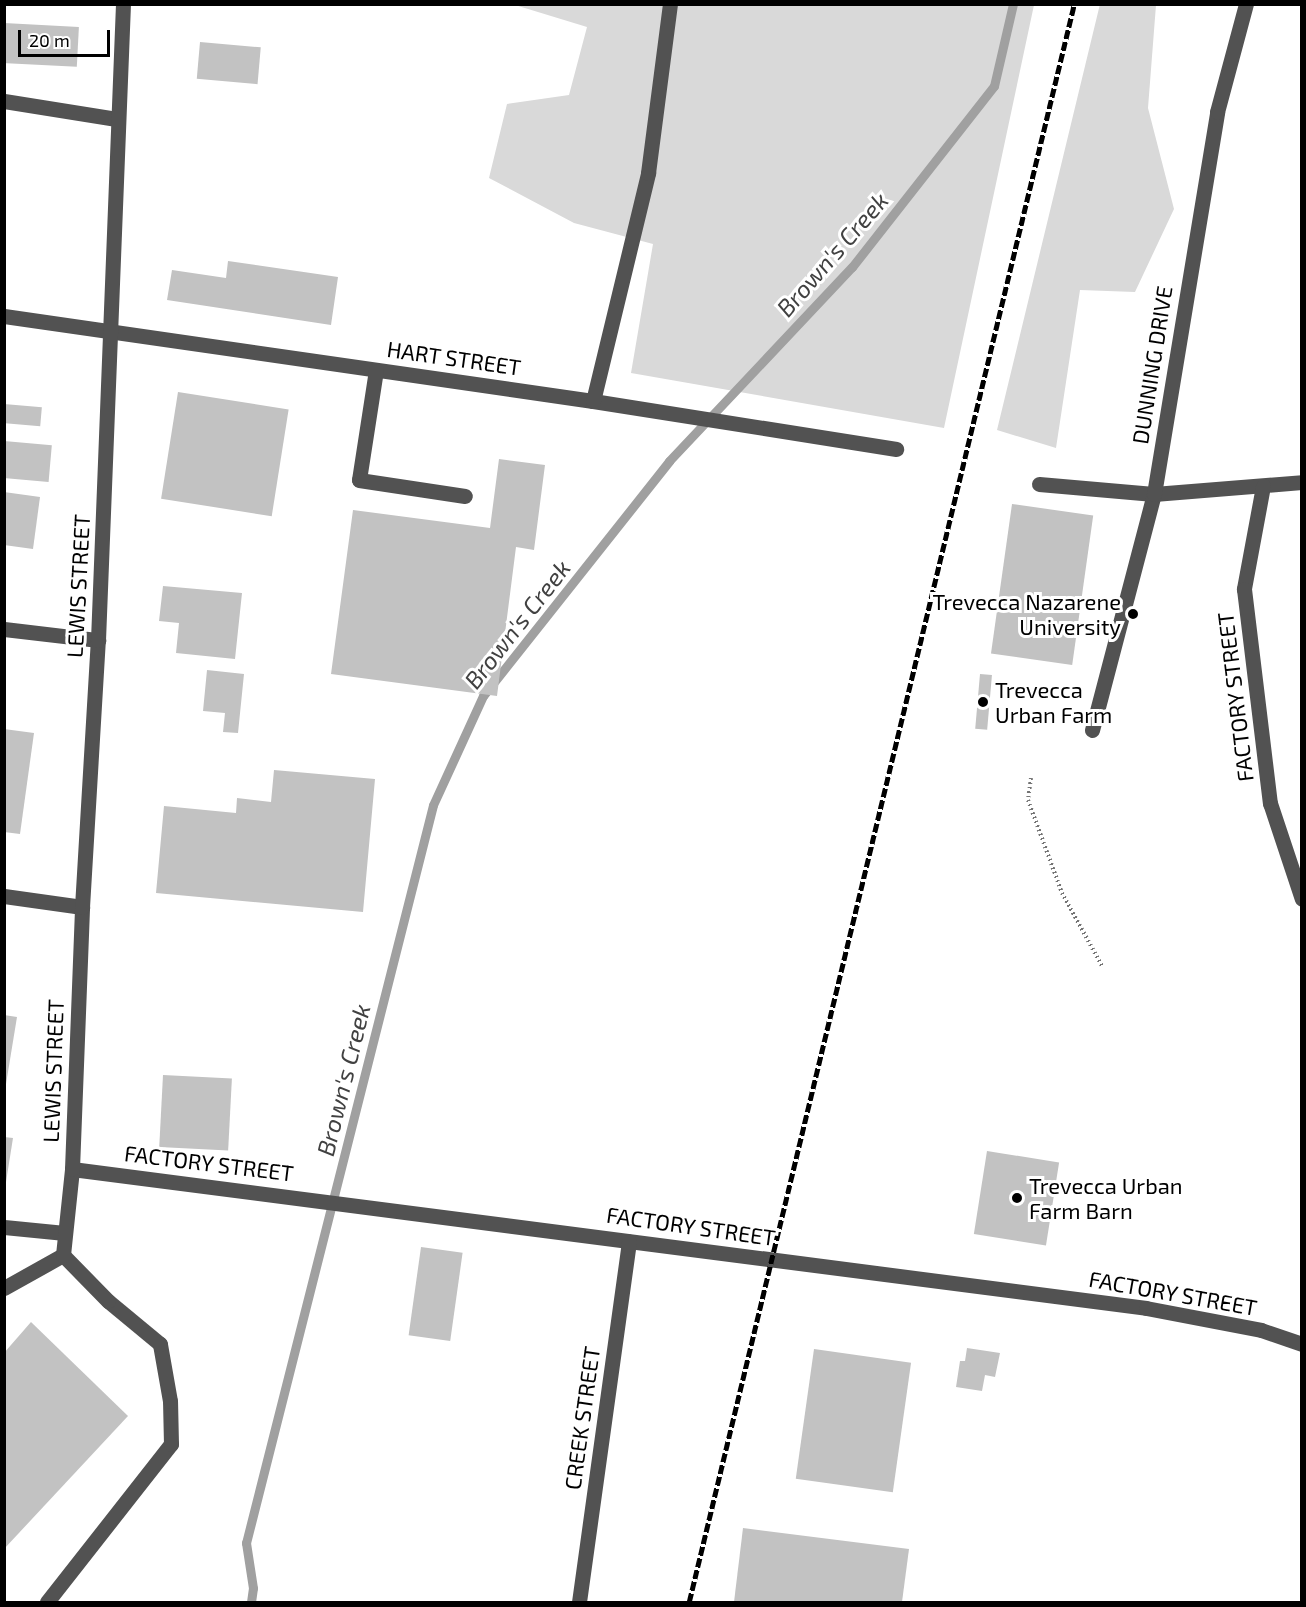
<!DOCTYPE html>
<style>
body{margin:0}
#map{position:relative;width:1306px;height:1607px;overflow:hidden;background:#fff;font-family:"Exo 2",sans-serif}
div>[style]{position:absolute}
.green>*{inset:0;background:#d9d9d9}
.stream>*{height:9px;margin:-4.5px;padding:0 4.5px;transform-origin:4.5px;border-radius:4.5px;background:#a0a0a0}
.building>*{inset:0;background:#c2c2c2;transform-origin:0 0}
.path>*{height:4px;margin-top:-2px;transform-origin:0;background:repeating-linear-gradient(90deg,#747474 0 1.5px,transparent 0 4.5px)}
.minor>*{height:15px;margin:-7.5px;padding:0 7.5px;transform-origin:7.5px;border-radius:7.5px;background:#525252}
.rail>*{height:4.5px;margin-top:-2.25px;transform-origin:0;background:repeating-linear-gradient(90deg,#000 0 9px,transparent 0 12px)}
.dots>*{width:16px;height:16px;translate:-50% -50%;box-sizing:border-box;border:3px solid #fff;border-radius:50%}
span{translate:-50% -50%;white-space:nowrap;text-align:center;line-height:1.15;-webkit-text-stroke:6px #fff;paint-order:stroke}
.street-label{font-size:22px;color:#000}
.poi-label{font-size:22px;color:#000}
.right{translate:-100% -50%;text-align:right}
.left{translate:0 -50%;text-align:left}
.water-label{font-size:24px;color:#414141;font-style:italic}
.frame{position:absolute;inset:0;border:6px solid #000;pointer-events:none}
.scale{position:absolute;left:18px;top:30px;width:92px;height:27px;box-sizing:border-box;border:3px solid #000;border-top:0;padding-left:8px;font-size:18px;line-height:21px;white-space:nowrap;color:#000;-webkit-text-stroke:4px #fff;paint-order:stroke}
</style>
<div id="map">
<div class="green">
<i style="clip-path:polygon(1100px 4px,1156px 5px,1148px 108px,1174px 209px,1135px 292px,1080px 290px,1056px 448px,997px 430px)"></i>
<i style="clip-path:polygon(515px 5px,1034px 5px,944px 428px,631px 373px,653px 244px,574px 223px,489px 178px,507px 104px,569px 95px,587px 27px)"></i>
</div>
<div class="stream">
<i style="left:251px;top:1602px;width:14px;rotate:-82deg"></i>
<i style="left:253px;top:1588px;width:46px;rotate:-98.8deg"></i>
<i style="left:246px;top:1543px;width:761px;rotate:-75.78deg"></i>
<i style="left:433px;top:805px;width:120px;rotate:-65.4deg"></i>
<i style="left:483px;top:696px;width:300px;rotate:-51.6deg"></i>
<i style="left:669px;top:461px;width:267px;rotate:-46.7deg"></i>
<i style="left:852px;top:267px;width:230px;rotate:-51.9deg"></i>
<i style="left:994px;top:86px;width:84px;rotate:-77deg"></i>
</div>
<div class="building">
<i style="left:4px;top:23px;width:75px;height:40px;rotate:3deg"></i>
<i style="left:200px;top:42px;width:61px;height:37px;rotate:5deg"></i>
<i style="clip-path:polygon(228px 261px,338px 277px,331px 325px,167px 300px,172px 270px,226px 278px)"></i>
<i style="left:178px;top:392px;width:112px;height:108px;rotate:9deg"></i>
<i style="left:4px;top:404px;width:38px;height:19px;rotate:5deg"></i>
<i style="left:4px;top:441px;width:48px;height:37px;rotate:5deg"></i>
<i style="clip-path:polygon(499px 459px,545px 465px,534px 550px,516px 547px,497px 696px,331px 674px,353px 510px,490px 528px)"></i>
<i style="clip-path:polygon(4px 492px,40px 497px,33px 549px,4px 545px)"></i>
<i style="left:1012px;top:504px;width:82px;height:151px;rotate:8deg"></i>
<i style="clip-path:polygon(163px 586px,242px 593px,235px 659px,176px 653px,179px 623px,159px 621px)"></i>
<i style="clip-path:polygon(207px 670px,244px 674px,238px 733px,223px 732px,225px 713px,203px 711px)"></i>
<i style="left:980px;top:674px;width:12px;height:55px;rotate:5deg"></i>
<i style="clip-path:polygon(4px 729px,34px 733px,20px 834px,4px 832px)"></i>
<i style="clip-path:polygon(274px 770px,375px 779px,363px 912px,156px 893px,164px 806px,236px 813px,237px 798px,271px 802px)"></i>
<i style="clip-path:polygon(4px 1015px,17px 1017px,6px 1084px,4px 1084px)"></i>
<i style="left:163px;top:1075px;width:69px;height:72px;rotate:3deg"></i>
<i style="clip-path:polygon(4px 1137px,13px 1138px,6px 1182px,4px 1182px)"></i>
<i style="left:987px;top:1151px;width:73px;height:84px;rotate:9deg"></i>
<i style="left:421px;top:1247px;width:42px;height:89px;rotate:8deg"></i>
<i style="clip-path:polygon(31px 1322px,128px 1416px,4px 1549px,4px 1353px)"></i>
<i style="clip-path:polygon(967px 1348px,1000px 1353px,995px 1377px,985px 1375px,982px 1391px,956px 1387px,960px 1361px,965px 1361px)"></i>
<i style="left:814px;top:1349px;width:98px;height:131px;rotate:8deg"></i>
<i style="clip-path:polygon(743px 1528px,909px 1549px,902px 1602px,734px 1602px)"></i>
</div>
<div class="path">
<i style="left:1031px;top:778px;width:22px;rotate:98deg"></i>
<i style="left:1028px;top:800px;width:99px;rotate:69.9deg"></i>
<i style="left:1062px;top:893px;width:83px;rotate:61.3deg"></i>
</div>
<div class="minor">
<i style="left:4px;top:101px;width:114px;rotate:9.1deg"></i>
<i style="left:4px;top:316px;width:595px;rotate:8.21deg"></i>
<i style="left:593px;top:401px;width:307px;rotate:9deg"></i>
<i style="left:376px;top:370px;width:111px;rotate:98.8deg"></i>
<i style="left:359px;top:480px;width:107px;rotate:8.6deg"></i>
<i style="left:593px;top:401px;width:235px;rotate:-76.4deg"></i>
<i style="left:648px;top:173px;width:170px;rotate:-82.6deg"></i>
<i style="left:1039px;top:484px;width:115px;rotate:5deg"></i>
<i style="left:1154px;top:494px;width:148px;rotate:-4.6deg"></i>
<i style="left:1263px;top:486px;width:105px;rotate:100.5deg"></i>
<i style="left:1244px;top:589px;width:216px;rotate:83.1deg"></i>
<i style="left:1270px;top:803px;width:101px;rotate:71.6deg"></i>
<i style="left:4px;top:629px;width:95px;rotate:6.7deg"></i>
<i style="left:1092px;top:730px;width:244px;rotate:-75.3deg"></i>
<i style="left:1154px;top:494px;width:387px;rotate:-80.6deg"></i>
<i style="left:1217px;top:112px;width:112px;rotate:-75deg"></i>
<i style="left:4px;top:896px;width:79px;rotate:8deg"></i>
<i style="left:72px;top:1169px;width:1083px;rotate:7.37deg"></i>
<i style="left:1146px;top:1308px;width:117px;rotate:10.8deg"></i>
<i style="left:1261px;top:1330px;width:43px;rotate:18.9deg"></i>
<i style="left:4px;top:1227px;width:61px;rotate:5.6deg"></i>
<i style="left:4px;top:1288px;width:68px;rotate:-29.2deg"></i>
<i style="left:47px;top:1602px;width:201px;rotate:-51.9deg"></i>
<i style="left:171px;top:1444px;width:43px;rotate:-91.3deg"></i>
<i style="left:170px;top:1401px;width:58px;rotate:-100deg"></i>
<i style="left:160px;top:1344px;width:67px;rotate:-140.4deg"></i>
<i style="left:108px;top:1301px;width:64px;rotate:-134.4deg"></i>
<i style="left:63px;top:1255px;width:86px;rotate:-84deg"></i>
<i style="left:72px;top:1169px;width:262px;rotate:-87.8deg"></i>
<i style="left:82px;top:907px;width:267px;rotate:-86.6deg"></i>
<i style="left:98px;top:640px;width:636px;rotate:-87.75deg"></i>
<i style="left:579px;top:1602px;width:364px;rotate:-82.1deg"></i>
</div>
<div class="rail">
<i style="left:689px;top:1602px;width:1644px;rotate:-76.45deg"></i>
</div>
<div class="dots">
<i style="left:1133px;top:614px;background:#000"></i>
<i style="left:983px;top:702px;background:#000"></i>
<i style="left:1017px;top:1198px;background:#000"></i>
</div>
<div class="street-label">
<span style="left:454px;top:358px;rotate:8deg">HART STREET</span>
<span style="left:1152px;top:365px;rotate:-81deg">DUNNING DRIVE</span>
<span style="left:78px;top:586px;rotate:-87deg">LEWIS STREET</span>
<span style="left:1235px;top:697px;rotate:-97deg">FACTORY STREET</span>
<span style="left:53px;top:1071px;rotate:-88deg">LEWIS STREET</span>
<span style="left:209px;top:1163px;rotate:7deg">FACTORY STREET</span>
<span style="left:691px;top:1226px;rotate:8deg">FACTORY STREET</span>
<span style="left:1173px;top:1293px;rotate:10deg">FACTORY STREET</span>
<span style="left:582px;top:1418px;rotate:-82deg">CREEK STREET</span>
</div>
<div class="poi-label">
<span class="right" style="left:1121px;top:614px">Trevecca Nazarene<br>University</span>
<span class="left" style="left:995px;top:702px">Trevecca<br>Urban Farm</span>
<span class="left" style="left:1029px;top:1198px">Trevecca Urban<br>Farm Barn</span>
</div>
<div class="water-label">
<span style="left:832px;top:254px;rotate:-49deg">Brown's Creek</span>
<span style="left:517px;top:624px;rotate:-52deg">Brown's Creek</span>
<span style="left:343px;top:1080px;rotate:-76deg">Brown's Creek</span>
</div>
<div class="frame"></div>
<div class="scale">20 m</div>
</div>
